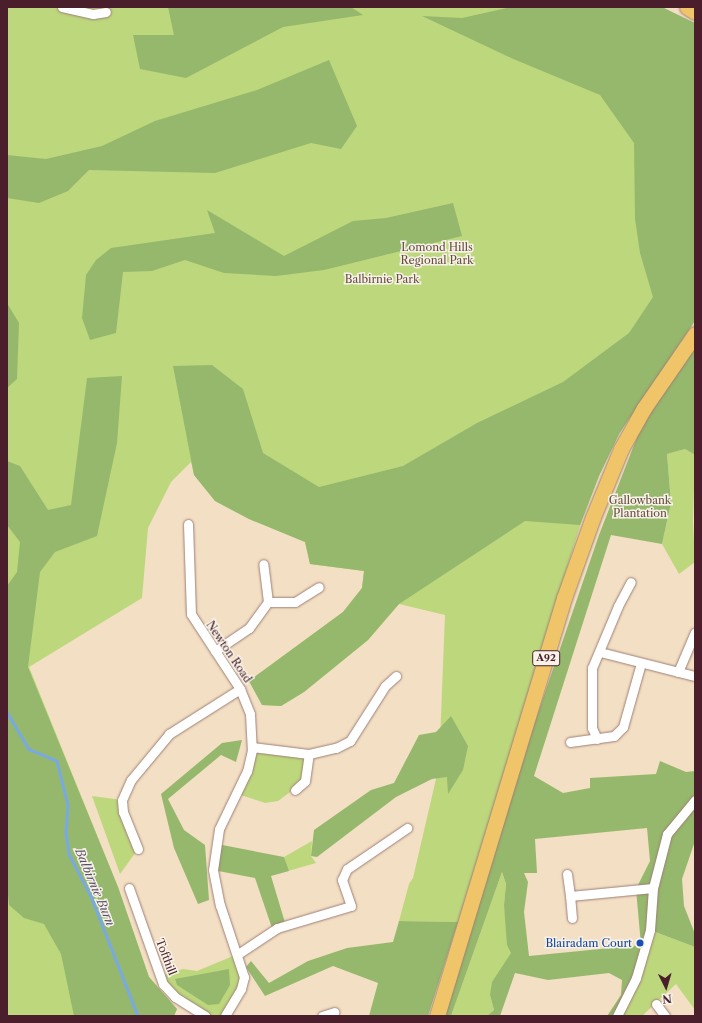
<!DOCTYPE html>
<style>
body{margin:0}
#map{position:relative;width:702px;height:1023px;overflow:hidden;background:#f3dfc3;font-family:"Libre Caslon Text",serif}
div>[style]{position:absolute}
.green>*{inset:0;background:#bdd77c}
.forest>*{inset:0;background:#96b86c}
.stream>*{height:2.5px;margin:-1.25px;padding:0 1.25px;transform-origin:1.25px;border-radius:1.25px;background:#79a9e3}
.roads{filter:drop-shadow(0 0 1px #9e7f77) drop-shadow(0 0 1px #9e7f77)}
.minor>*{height:9px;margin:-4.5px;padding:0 4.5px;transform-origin:4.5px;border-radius:4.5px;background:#fff}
.trunk>*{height:15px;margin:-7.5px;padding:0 7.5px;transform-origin:7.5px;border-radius:7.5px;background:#f0c469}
.dots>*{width:11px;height:11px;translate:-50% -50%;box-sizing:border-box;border:2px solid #f7f3e8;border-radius:50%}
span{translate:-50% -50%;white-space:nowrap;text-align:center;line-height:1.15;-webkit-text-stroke:3px #f7f3e8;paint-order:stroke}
.shield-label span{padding:1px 3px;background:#f7f3e8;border:1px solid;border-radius:3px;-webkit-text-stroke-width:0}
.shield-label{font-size:10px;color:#4a1f2b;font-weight:700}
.park-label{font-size:11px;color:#674d3f}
.street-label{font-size:11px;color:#4a1f2b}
.transit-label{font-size:11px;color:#164399}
.right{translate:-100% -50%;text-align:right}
.water-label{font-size:12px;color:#5a4f6b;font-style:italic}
.frame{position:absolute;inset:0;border:8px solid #4a1f2b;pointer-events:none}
.north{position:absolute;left:646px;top:967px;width:40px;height:40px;-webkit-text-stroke:3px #f7f3e8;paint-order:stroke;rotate:175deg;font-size:11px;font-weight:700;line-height:16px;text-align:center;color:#4a1f2b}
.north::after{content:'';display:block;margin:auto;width:14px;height:18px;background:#4a1f2b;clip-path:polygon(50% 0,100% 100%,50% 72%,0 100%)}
</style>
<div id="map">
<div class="green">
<i style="clip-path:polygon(7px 7px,647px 7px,695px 306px,619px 434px,599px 476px,580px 526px,458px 922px,399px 921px,409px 884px,413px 878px,439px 766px,445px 615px,399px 604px,368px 640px,304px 692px,281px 706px,262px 705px,249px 681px,343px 612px,362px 588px,364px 571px,310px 564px,305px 542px,249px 519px,215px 501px,194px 475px,191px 462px,171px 482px,148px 528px,142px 598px,29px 667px,118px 887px,149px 977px,177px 1009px,174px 1016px,7px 1016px)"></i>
<i style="clip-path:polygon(685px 449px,695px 455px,693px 522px,695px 562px,679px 574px,662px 544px,671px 503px,667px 454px)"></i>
<i style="clip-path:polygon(252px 750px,309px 754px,305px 781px,278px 801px,265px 803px,235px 793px)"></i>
<i style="clip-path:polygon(92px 796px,122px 800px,138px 849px,120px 874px)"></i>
<i style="clip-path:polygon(312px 841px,311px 856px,316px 863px,288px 871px,284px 857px)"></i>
<i style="clip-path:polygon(502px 872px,506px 884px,504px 905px,511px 953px,490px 995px,494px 1010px,487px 1016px,451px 1016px)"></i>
<i style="clip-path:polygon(650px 930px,695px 947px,695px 1010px,676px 984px,642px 1016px,617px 1016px)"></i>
<i style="clip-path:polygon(238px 954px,244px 977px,225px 1016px,205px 1016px,175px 997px,160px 976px,183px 969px,197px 971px)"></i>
</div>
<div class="forest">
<i style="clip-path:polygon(168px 7px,351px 7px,363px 15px,283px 27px,186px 78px,140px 69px,133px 35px,174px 35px)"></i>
<i style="clip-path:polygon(511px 7px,662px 7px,695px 23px,695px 321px,619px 434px,599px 476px,580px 525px,525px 521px,399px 604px,368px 640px,304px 692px,281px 706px,262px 705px,249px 681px,343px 612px,362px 588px,364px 571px,310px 564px,305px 542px,249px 519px,215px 501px,194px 475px,173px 366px,212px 365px,243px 389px,263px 453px,319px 487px,403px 466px,477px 423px,563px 382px,629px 333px,653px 297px,640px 253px,635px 219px,634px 143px,600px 95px,511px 58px,422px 16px,462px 18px)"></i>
<i style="clip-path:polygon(329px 60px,357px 126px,341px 149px,311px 143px,215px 173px,89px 170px,68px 191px,39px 203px,7px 198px,7px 155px,46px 159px,102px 146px,155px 121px,257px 90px)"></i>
<i style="clip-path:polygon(453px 203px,462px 236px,324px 270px,276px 276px,224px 273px,185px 260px,152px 271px,123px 272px,116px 333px,90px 340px,82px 318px,86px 275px,96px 260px,111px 248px,215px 233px,207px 210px,284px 256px,353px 221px,386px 218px)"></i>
<i style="clip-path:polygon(7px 303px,19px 323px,17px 379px,7px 388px)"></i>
<i style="clip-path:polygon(evenodd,695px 346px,695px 455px,685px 449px,667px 454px,671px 503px,662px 544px,611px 535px,534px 776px,563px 793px,590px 788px,590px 778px,656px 774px,660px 761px,686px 772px,695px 771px,695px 841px,682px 879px,684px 906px,695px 934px,695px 947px,650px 930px,617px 1016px,607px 1016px,621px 995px,622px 980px,609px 973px,548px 980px,515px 973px,500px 1016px,487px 1016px,494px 1010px,490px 995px,492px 982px,511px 953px,507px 945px,504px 905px,506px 884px,502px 872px,451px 1016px,443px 1016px,517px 774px,599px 535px,641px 427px,695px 346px,647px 828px,650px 861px,636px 889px,641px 945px,529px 956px,524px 912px,528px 882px,524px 873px,537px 873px,535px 839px,647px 828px)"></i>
<i style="clip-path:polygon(122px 376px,117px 443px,97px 536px,55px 552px,40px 572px,28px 667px,118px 887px,149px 977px,177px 1009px,174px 1016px,74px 1016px,61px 954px,44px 924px,24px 918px,9px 905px,7px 884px,7px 586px,17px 572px,20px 542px,7px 525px,7px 461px,20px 466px,48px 510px,71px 505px,87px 378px)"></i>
<i style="clip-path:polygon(451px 716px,468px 746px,463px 770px,448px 794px,447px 777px,432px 779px,396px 797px,317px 857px,311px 856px,314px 830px,371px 790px,394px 783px,419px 735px,436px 732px)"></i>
<i style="clip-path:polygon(242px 740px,236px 762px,221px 755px,168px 799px,184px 830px,205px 845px,209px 900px,198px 904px,174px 848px,161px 794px,222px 743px)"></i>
<i style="clip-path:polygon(217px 844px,284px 857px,289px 871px,271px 876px,286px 926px,273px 931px,255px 878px,213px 870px)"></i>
<i style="clip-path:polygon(399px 921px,458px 922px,428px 1016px,369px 1016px,378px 983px,333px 966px,265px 996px,246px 967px,251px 961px,269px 983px,308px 961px,347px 948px,393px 942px)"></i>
<i style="clip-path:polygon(229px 969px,230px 985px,219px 1004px,208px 1005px,177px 985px,175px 979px)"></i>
</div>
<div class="stream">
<i style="left:7px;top:712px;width:43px;rotate:59.3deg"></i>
<i style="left:29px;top:749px;width:30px;rotate:23deg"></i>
<i style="left:57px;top:761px;width:45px;rotate:76deg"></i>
<i style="left:68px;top:805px;width:27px;rotate:94deg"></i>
<i style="left:66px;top:832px;width:22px;rotate:82deg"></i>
<i style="left:69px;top:854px;width:47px;rotate:62.4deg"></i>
<i style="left:91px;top:896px;width:129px;rotate:68.6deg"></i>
</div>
<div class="roads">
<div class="minor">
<i style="left:62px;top:7px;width:32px;rotate:13deg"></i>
<i style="left:93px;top:14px;width:13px;rotate:-9deg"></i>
<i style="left:188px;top:524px;width:90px;rotate:88.1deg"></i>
<i style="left:191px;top:614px;width:90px;rotate:56.8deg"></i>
<i style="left:240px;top:689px;width:27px;rotate:68deg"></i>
<i style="left:250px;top:714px;width:36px;rotate:87deg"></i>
<i style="left:252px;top:750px;width:22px;rotate:103deg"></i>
<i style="left:247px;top:771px;width:64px;rotate:115.8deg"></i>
<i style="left:219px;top:829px;width:41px;rotate:98.3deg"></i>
<i style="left:213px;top:870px;width:36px;rotate:79deg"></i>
<i style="left:220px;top:905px;width:76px;rotate:71.6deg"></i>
<i style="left:244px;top:977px;width:12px;rotate:104deg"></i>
<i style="left:241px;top:989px;width:31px;rotate:121deg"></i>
<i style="left:268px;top:602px;width:27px"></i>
<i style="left:295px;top:602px;width:28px;rotate:-32deg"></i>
<i style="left:215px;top:651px;width:41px;rotate:-34.1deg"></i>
<i style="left:249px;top:628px;width:32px;rotate:-54deg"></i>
<i style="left:268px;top:602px;width:38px;rotate:-97deg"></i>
<i style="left:600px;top:652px;width:98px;rotate:14.2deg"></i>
<i style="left:678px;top:672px;width:43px;rotate:-67deg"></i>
<i style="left:597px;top:739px;width:12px;rotate:-114deg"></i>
<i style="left:592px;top:728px;width:60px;rotate:-90deg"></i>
<i style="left:592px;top:668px;width:67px;rotate:-67.2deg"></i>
<i style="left:618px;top:606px;width:27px;rotate:-62deg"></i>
<i style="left:570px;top:742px;width:44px;rotate:-7.8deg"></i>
<i style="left:614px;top:736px;width:13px;rotate:-45deg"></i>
<i style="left:623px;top:727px;width:66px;rotate:-74.3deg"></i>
<i style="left:252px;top:747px;width:57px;rotate:7deg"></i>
<i style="left:309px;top:754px;width:28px;rotate:-13deg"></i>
<i style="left:336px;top:748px;width:16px;rotate:-27deg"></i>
<i style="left:350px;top:741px;width:65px;rotate:-57.5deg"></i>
<i style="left:385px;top:686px;width:15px;rotate:-42deg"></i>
<i style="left:295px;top:790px;width:13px;rotate:-42deg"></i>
<i style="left:305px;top:781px;width:27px;rotate:-82deg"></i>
<i style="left:138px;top:849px;width:40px;rotate:-112deg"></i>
<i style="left:123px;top:812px;width:12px;rotate:-95deg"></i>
<i style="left:122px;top:800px;width:22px;rotate:-66deg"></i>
<i style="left:131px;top:780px;width:60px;rotate:-50.4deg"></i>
<i style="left:169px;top:734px;width:84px;rotate:-32.4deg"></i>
<i style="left:567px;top:874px;width:22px;rotate:82deg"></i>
<i style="left:129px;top:888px;width:102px;rotate:70.5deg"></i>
<i style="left:163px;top:984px;width:18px;rotate:47deg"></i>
<i style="left:175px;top:997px;width:36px;rotate:32deg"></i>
<i style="left:572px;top:918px;width:22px;rotate:-95deg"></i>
<i style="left:570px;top:896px;width:83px;rotate:-5.5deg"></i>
<i style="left:238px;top:954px;width:47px;rotate:-33.7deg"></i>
<i style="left:277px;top:928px;width:77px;rotate:-16.6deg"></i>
<i style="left:351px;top:906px;width:28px;rotate:-109deg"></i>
<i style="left:342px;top:880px;width:12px;rotate:-66deg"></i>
<i style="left:347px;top:869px;width:73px;rotate:-34.3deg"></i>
<i style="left:656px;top:1004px;width:15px;rotate:53deg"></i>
<i style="left:322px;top:1016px;width:13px;rotate:-18deg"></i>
<i style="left:617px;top:1016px;width:42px;rotate:-63.4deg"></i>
<i style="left:636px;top:978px;width:50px;rotate:-73.7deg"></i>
<i style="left:650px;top:930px;width:42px;rotate:-85.9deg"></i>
<i style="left:653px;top:888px;width:56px;rotate:-75.5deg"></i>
<i style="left:667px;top:834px;width:44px;rotate:-50.5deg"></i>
</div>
<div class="trunk">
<i style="left:687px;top:7px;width:9px;rotate:32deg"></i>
<i style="left:437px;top:1016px;width:437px;rotate:-73.1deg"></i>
<i style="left:564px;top:598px;width:86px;rotate:-70.3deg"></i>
<i style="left:593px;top:517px;width:74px;rotate:-67.6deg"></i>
<i style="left:621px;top:449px;width:47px;rotate:-60.7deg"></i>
<i style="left:644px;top:408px;width:90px;rotate:-55.4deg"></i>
</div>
</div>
<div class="dots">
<i style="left:640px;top:943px;background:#1a4fb4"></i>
</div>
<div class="shield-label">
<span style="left:546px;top:658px">A92</span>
</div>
<div class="park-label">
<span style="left:437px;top:254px">Lomond Hills<br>Regional Park</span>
<span style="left:382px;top:279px">Balbirnie Park</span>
<span style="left:640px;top:507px">Gallowbank<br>Plantation</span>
</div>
<div class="street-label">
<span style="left:229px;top:652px;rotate:56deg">Newton Road</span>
<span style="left:166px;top:957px;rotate:69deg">Tofthill</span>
</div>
<div class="transit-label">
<span class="right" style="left:632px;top:943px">Blairadam Court</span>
</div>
<div class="water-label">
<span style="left:95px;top:887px;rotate:67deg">Balbirnie Burn</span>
</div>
<div class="frame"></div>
<div class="north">N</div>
</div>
